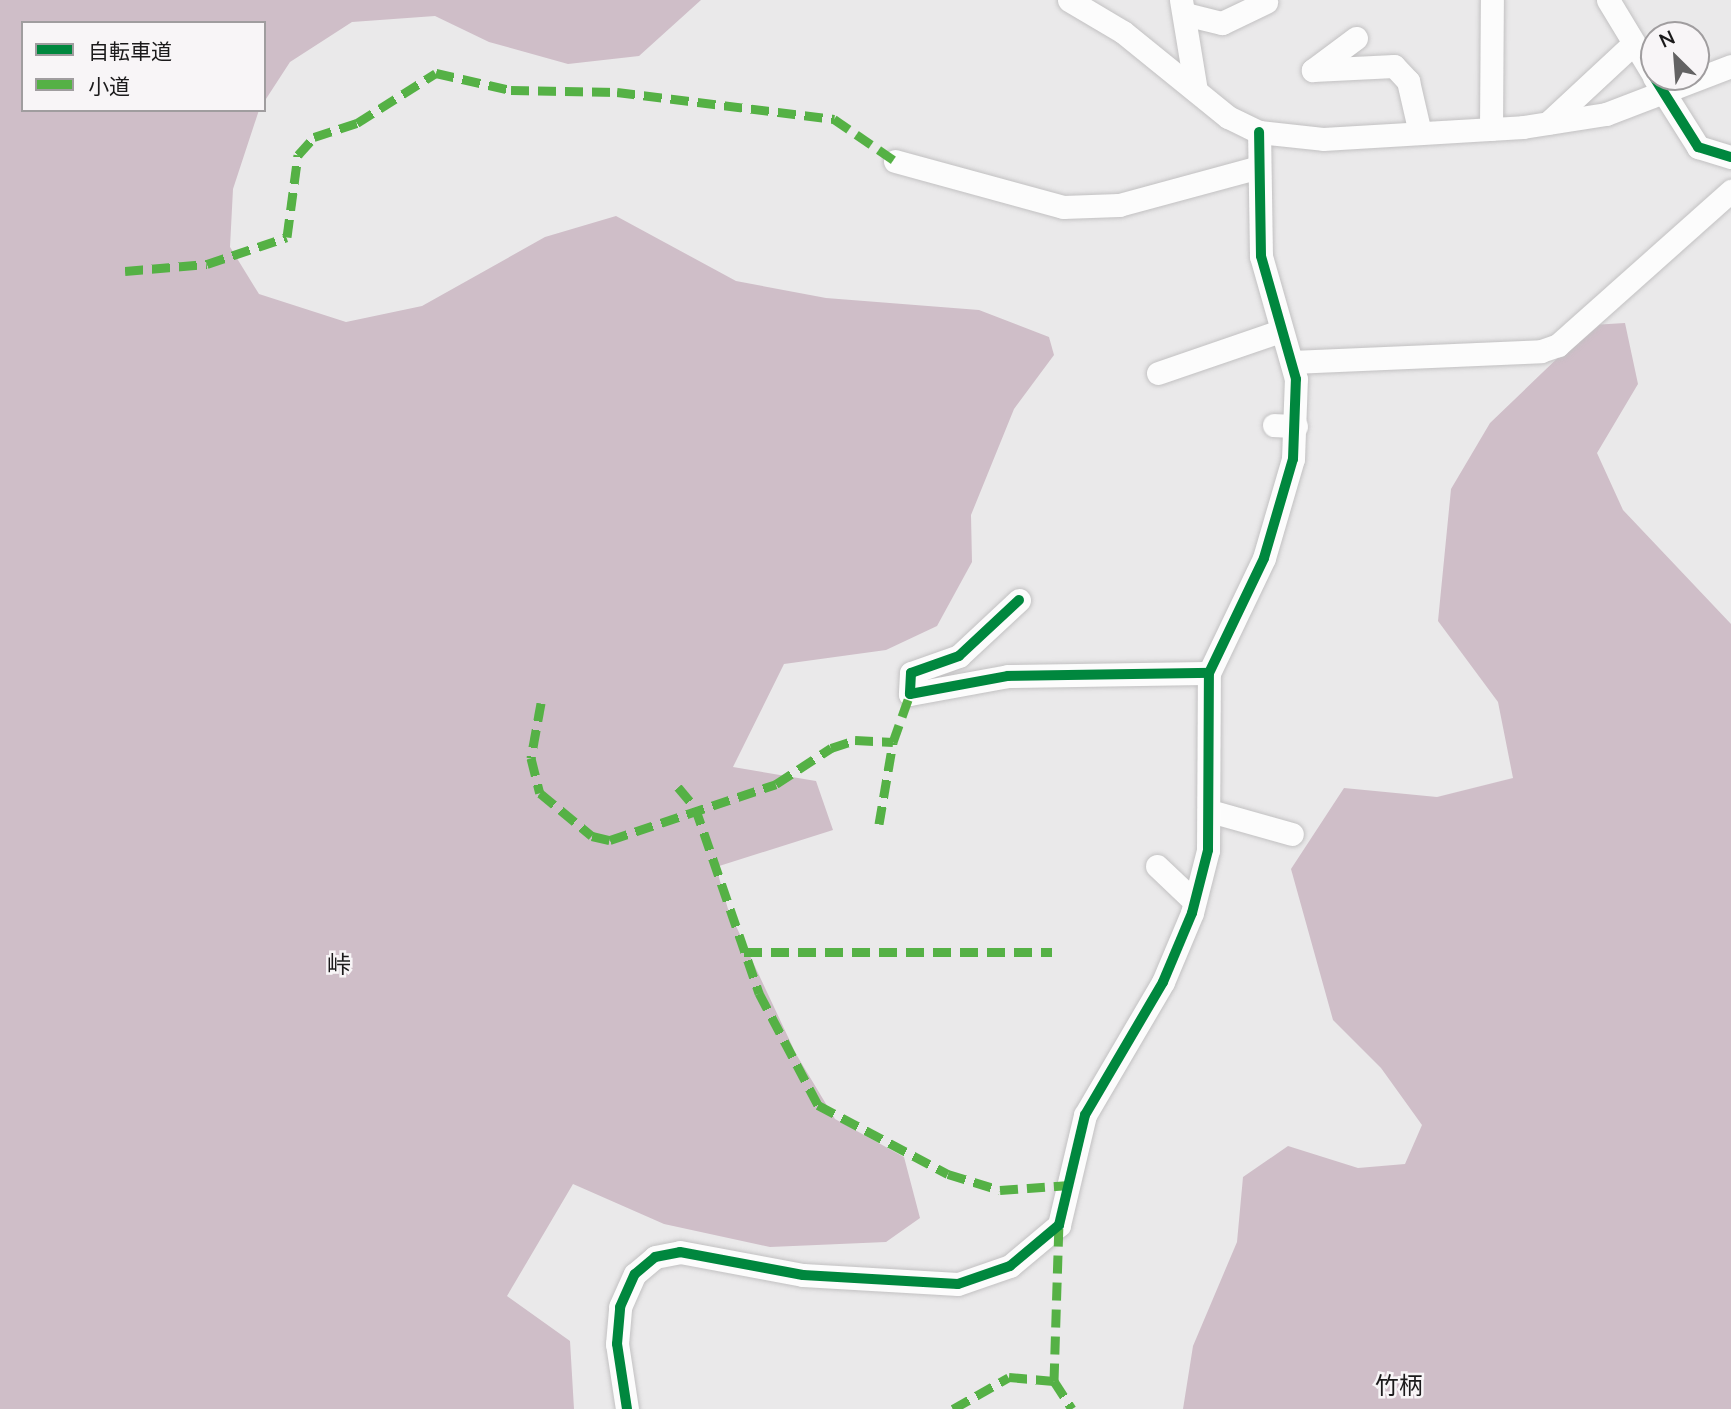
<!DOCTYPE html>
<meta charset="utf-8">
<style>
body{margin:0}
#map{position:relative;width:1731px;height:1409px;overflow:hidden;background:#eae9ea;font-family:Lato,"Noto Sans JP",sans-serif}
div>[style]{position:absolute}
.forest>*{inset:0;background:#cfbec8}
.roads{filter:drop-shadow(0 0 2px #c2c1c2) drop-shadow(0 0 2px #c2c1c2)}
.minor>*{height:23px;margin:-11.5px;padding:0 11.5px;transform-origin:11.5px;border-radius:11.5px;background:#fcfcfc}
.quiet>*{height:9px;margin-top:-4.5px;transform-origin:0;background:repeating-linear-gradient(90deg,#55b145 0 18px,transparent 0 27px)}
.cycleway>*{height:10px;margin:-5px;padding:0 5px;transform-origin:5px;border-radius:5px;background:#00873e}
span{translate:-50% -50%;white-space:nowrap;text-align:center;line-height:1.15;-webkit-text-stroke:5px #f8f5f7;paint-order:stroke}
.quarter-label{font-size:24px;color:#1b1a1b}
.legend{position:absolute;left:21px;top:21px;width:245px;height:91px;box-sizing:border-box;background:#f8f5f7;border:2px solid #a09d9f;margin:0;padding:9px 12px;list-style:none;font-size:21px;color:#1b1a1b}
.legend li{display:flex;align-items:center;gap:14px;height:35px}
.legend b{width:35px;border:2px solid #a09d9f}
.north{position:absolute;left:1640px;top:21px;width:70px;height:70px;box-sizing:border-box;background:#f8f5f7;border:2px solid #a09d9f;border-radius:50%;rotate:335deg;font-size:19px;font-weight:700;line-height:28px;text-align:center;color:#1b1a1b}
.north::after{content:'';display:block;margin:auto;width:24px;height:32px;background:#636263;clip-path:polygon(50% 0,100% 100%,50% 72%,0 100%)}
</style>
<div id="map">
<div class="forest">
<i style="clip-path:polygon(0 0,701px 0,639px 56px,568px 64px,489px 42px,435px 16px,352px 22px,290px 62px,264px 102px,264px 23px,23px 23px,23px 110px,259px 110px,233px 189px,230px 247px,259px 294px,346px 322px,422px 306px,545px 237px,616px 216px,736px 281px,826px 298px,979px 310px,1049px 337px,1054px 355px,1014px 409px,971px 515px,972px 562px,937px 626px,886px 650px,784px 664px,733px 767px,816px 781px,833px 830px,716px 867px,728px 909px,796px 1054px,835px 1119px,904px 1157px,920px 1218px,886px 1242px,770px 1247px,664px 1224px,573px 1184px,507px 1296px,570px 1341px,574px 1409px,0 1409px)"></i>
<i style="clip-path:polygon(1625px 323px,1638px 384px,1597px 453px,1623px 510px,1731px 624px,1731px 1409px,1183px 1409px,1193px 1346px,1237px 1242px,1243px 1177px,1288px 1146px,1358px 1168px,1405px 1164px,1422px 1125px,1381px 1068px,1333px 1020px,1291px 869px,1344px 788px,1437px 797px,1513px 778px,1498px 702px,1438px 621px,1451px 489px,1490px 423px,1592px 325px)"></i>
</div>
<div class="roads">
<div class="minor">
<i style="left:1069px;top:0;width:63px;rotate:30.7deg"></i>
<i style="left:1123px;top:32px;width:135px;rotate:39deg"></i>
<i style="left:1228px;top:117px;width:34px;rotate:26deg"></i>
<i style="left:1259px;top:132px;width:64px;rotate:6.2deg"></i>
<i style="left:1323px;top:139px;width:200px;rotate:-3.4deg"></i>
<i style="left:1523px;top:127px;width:84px;rotate:-8.9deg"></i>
<i style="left:1606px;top:114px;width:134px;rotate:-21deg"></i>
<i style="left:1181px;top:0;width:92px;rotate:80.6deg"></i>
<i style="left:1608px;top:0;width:89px;rotate:58.8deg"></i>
<i style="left:1185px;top:14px;width:38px;rotate:14deg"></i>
<i style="left:1222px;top:23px;width:49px;rotate:-25.5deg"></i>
<i style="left:1356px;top:38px;width:54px;rotate:143.3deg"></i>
<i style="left:1313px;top:70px;width:81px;rotate:-2.8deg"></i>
<i style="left:1394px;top:66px;width:21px;rotate:47deg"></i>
<i style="left:1408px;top:81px;width:53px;rotate:77deg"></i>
<i style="left:1654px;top:77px;width:83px;rotate:57.8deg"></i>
<i style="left:1698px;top:147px;width:34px;rotate:17deg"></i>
<i style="left:1548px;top:123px;width:116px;rotate:-42.9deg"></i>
<i style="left:1491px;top:129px;width:129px;rotate:-89.6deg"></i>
<i style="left:895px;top:161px;width:174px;rotate:15.3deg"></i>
<i style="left:1063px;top:207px;width:56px;rotate:-2deg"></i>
<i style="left:1119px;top:205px;width:141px;rotate:-15.2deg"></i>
<i style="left:1292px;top:362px;width:249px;rotate:-2.5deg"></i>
<i style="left:1541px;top:351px;width:18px;rotate:-19deg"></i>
<i style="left:1558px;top:345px;width:232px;rotate:-41.7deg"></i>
<i style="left:1158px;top:373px;width:129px;rotate:-19deg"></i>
<i style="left:1274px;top:425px;width:22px;rotate:3deg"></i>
<i style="left:1019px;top:600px;width:82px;rotate:137deg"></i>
<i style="left:959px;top:656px;width:51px;rotate:160.5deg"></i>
<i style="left:911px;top:673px;width:21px;rotate:93deg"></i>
<i style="left:910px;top:694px;width:100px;rotate:-10.4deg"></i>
<i style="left:1008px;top:676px;width:201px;rotate:-0.9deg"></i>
<i style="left:1210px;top:811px;width:85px;rotate:15.7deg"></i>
<i style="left:1157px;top:866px;width:51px;rotate:43.4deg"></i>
<i style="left:627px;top:1409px;width:66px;rotate:-98.7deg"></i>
<i style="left:617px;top:1344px;width:37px;rotate:-85deg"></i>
<i style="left:620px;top:1307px;width:36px;rotate:-66deg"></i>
<i style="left:635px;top:1274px;width:26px;rotate:-40deg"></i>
<i style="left:655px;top:1257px;width:25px;rotate:-11deg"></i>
<i style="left:680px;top:1252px;width:125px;rotate:10.6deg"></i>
<i style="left:803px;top:1275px;width:155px;rotate:3.3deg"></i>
<i style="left:958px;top:1284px;width:55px;rotate:-19.1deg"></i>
<i style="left:1010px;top:1266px;width:64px;rotate:-39.9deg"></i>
<i style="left:1059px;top:1225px;width:113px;rotate:-76.7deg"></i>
<i style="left:1085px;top:1115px;width:154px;rotate:-59.6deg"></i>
<i style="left:1163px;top:982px;width:75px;rotate:-67.2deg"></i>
<i style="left:1192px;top:913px;width:65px;rotate:-75.7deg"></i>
<i style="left:1208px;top:850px;width:177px;rotate:-89.7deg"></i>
<i style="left:1209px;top:673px;width:127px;rotate:-64.4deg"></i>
<i style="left:1264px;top:558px;width:103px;rotate:-73.7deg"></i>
<i style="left:1293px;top:459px;width:80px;rotate:-87.9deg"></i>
<i style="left:1296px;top:379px;width:128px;rotate:-105.9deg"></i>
<i style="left:1261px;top:256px;width:124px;rotate:-90.9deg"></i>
</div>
</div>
<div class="quiet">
<i style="left:125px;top:271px;width:82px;rotate:-4.9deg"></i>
<i style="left:207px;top:264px;width:84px;rotate:-18.6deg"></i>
<i style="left:287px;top:237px;width:83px;rotate:-82.4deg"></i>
<i style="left:298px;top:155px;width:24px;rotate:-48deg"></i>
<i style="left:314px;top:137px;width:45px;rotate:-18deg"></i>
<i style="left:357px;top:123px;width:93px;rotate:-32.3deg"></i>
<i style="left:436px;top:73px;width:77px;rotate:12.8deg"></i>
<i style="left:511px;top:90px;width:106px;rotate:1.1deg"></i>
<i style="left:617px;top:92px;width:219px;rotate:7.1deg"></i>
<i style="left:834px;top:119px;width:74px;rotate:34.5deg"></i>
<i style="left:541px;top:703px;width:56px;rotate:100.3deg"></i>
<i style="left:531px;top:758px;width:36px;rotate:76deg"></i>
<i style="left:540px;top:793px;width:67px;rotate:39.6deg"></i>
<i style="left:592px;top:836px;width:18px;rotate:13deg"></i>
<i style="left:610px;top:840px;width:175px;rotate:-18.6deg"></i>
<i style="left:776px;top:784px;width:66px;rotate:-33.2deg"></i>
<i style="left:831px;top:748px;width:25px;rotate:-18deg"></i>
<i style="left:855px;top:740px;width:38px;rotate:3deg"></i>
<i style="left:678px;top:787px;width:26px;rotate:50deg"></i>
<i style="left:695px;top:807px;width:197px;rotate:71deg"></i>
<i style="left:759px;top:993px;width:127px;rotate:62.2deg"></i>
<i style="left:818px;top:1105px;width:147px;rotate:28deg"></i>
<i style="left:948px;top:1174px;width:54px;rotate:17.1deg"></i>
<i style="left:1000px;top:1190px;width:70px;rotate:-4.1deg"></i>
<i style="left:879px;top:824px;width:83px;rotate:-80.3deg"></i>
<i style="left:893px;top:742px;width:51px;rotate:-70.5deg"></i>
<i style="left:744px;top:952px;width:308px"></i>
<i style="left:1054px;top:1381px;width:33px;rotate:57deg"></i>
<i style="left:953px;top:1409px;width:64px;rotate:-29.7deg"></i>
<i style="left:1009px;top:1377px;width:45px;rotate:5.1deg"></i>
<i style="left:1054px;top:1381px;width:156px;rotate:-88.2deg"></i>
</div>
<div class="cycleway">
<i style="left:1654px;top:77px;width:83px;rotate:57.8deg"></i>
<i style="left:1698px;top:147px;width:34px;rotate:17deg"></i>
<i style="left:1019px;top:600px;width:82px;rotate:137deg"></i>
<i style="left:959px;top:656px;width:51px;rotate:160.5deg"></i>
<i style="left:911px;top:673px;width:21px;rotate:93deg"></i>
<i style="left:910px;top:694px;width:100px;rotate:-10.4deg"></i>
<i style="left:1008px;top:676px;width:201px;rotate:-0.9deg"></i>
<i style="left:627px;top:1409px;width:66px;rotate:-98.7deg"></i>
<i style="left:617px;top:1344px;width:37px;rotate:-85deg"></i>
<i style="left:620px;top:1307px;width:36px;rotate:-66deg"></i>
<i style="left:635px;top:1274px;width:26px;rotate:-40deg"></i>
<i style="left:655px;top:1257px;width:25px;rotate:-11deg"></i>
<i style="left:680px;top:1252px;width:125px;rotate:10.6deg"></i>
<i style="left:803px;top:1275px;width:155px;rotate:3.3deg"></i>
<i style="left:958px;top:1284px;width:55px;rotate:-19.1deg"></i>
<i style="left:1010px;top:1266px;width:64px;rotate:-39.9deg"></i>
<i style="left:1059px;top:1225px;width:113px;rotate:-76.7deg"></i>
<i style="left:1085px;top:1115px;width:154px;rotate:-59.6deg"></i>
<i style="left:1163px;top:982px;width:75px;rotate:-67.2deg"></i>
<i style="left:1192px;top:913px;width:65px;rotate:-75.7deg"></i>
<i style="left:1208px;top:850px;width:177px;rotate:-89.7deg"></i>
<i style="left:1209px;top:673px;width:127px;rotate:-64.4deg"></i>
<i style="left:1264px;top:558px;width:103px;rotate:-73.7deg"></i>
<i style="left:1293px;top:459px;width:80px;rotate:-87.9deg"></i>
<i style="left:1296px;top:379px;width:128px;rotate:-105.9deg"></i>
<i style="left:1261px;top:256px;width:124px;rotate:-90.9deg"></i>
</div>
<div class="quarter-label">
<span style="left:339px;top:964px">峠</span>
<span style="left:1399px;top:1385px">竹柄</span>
</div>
<ul class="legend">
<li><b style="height:9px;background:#00873e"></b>自転車道</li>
<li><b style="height:9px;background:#55b145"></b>小道</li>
</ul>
<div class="north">N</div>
</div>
